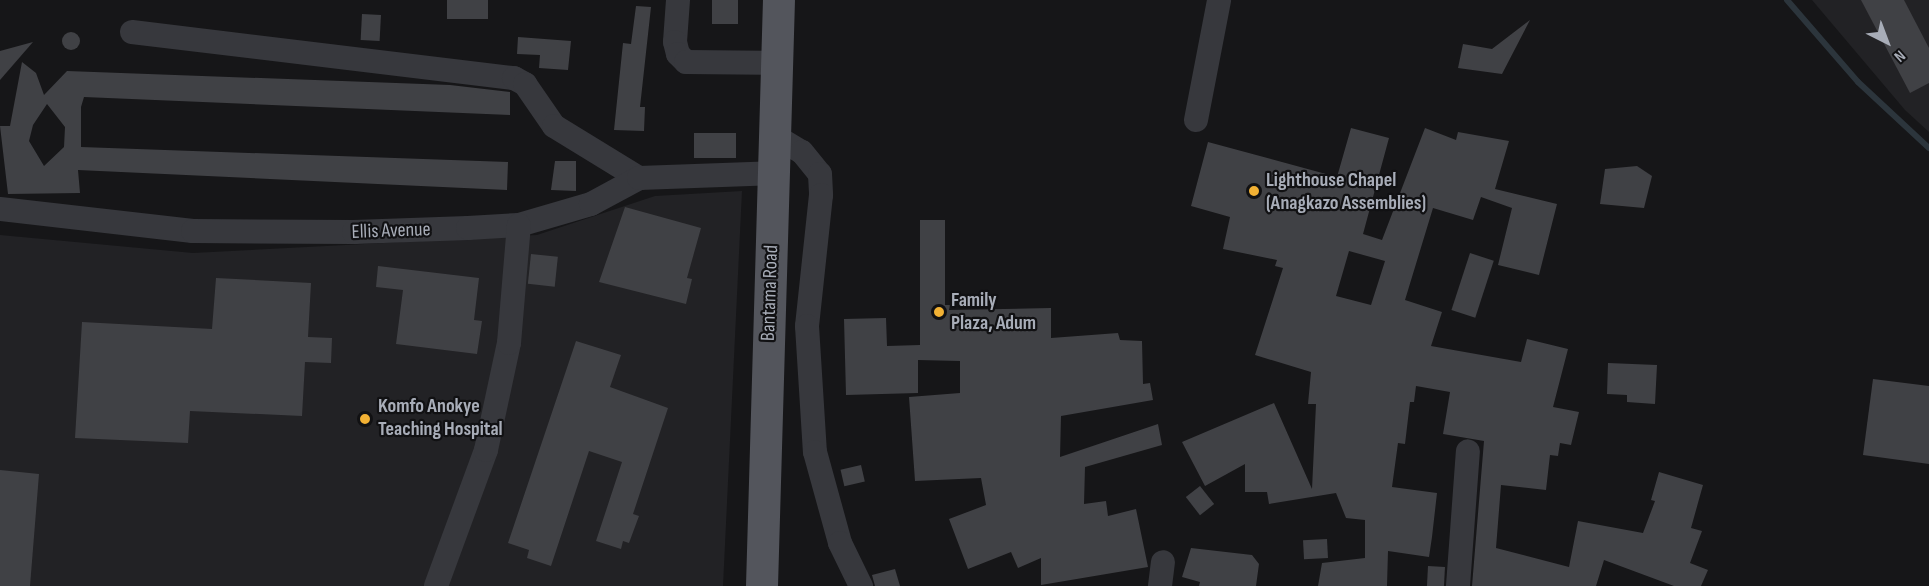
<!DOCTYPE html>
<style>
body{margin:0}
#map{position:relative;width:1929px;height:586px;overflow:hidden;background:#161618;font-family:"Sofia Sans Condensed",sans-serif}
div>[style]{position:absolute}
.built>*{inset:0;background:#222225}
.stream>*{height:6px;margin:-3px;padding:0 3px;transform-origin:3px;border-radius:3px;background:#2c353c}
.building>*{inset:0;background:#404145;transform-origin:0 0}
.round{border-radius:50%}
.minor>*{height:24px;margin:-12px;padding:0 12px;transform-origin:12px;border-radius:12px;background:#37383d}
.major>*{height:32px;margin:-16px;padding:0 16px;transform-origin:16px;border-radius:16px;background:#53555c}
.dots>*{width:16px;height:16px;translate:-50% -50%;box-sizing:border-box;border:3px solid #111113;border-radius:50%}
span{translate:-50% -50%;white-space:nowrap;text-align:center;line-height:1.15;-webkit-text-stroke:4.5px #111113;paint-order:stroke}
.poi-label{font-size:20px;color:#a8adb8;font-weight:700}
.left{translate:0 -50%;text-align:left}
.street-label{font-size:20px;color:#a8adb8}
.north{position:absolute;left:1857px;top:12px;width:60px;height:60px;-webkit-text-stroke:4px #111113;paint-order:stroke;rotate:138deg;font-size:16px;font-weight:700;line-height:24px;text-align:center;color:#a8adb8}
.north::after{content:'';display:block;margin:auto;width:21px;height:27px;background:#a8adb8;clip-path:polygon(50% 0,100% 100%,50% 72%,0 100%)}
</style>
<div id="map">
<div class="built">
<i style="clip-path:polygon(1812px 0,1929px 0,1929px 132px,1905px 110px)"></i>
<i style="clip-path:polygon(742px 191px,723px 586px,0 586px,0 235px,193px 253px,537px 235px,655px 196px)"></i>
</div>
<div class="stream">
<i style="left:1787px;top:0;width:108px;rotate:49.1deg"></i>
<i style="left:1858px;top:82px;width:97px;rotate:42.9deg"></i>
</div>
<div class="building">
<i style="left:447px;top:0;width:41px;height:19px"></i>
<i style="left:712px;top:0;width:26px;height:24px"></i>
<i style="clip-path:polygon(1861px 0,1904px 0,1929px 48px,1929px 83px,1910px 93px)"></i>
<i style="clip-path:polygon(636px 6px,651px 7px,640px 107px,645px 107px,644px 131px,614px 130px,623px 43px,631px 44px)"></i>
<i style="left:362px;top:14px;width:19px;height:26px;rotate:3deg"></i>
<i style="clip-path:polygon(1530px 20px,1502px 74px,1458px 68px,1463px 44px,1492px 49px)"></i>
<i class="round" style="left:62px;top:32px;width:18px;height:18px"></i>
<i style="clip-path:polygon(518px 37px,571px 41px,568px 70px,539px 68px,540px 55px,517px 54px)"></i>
<i style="clip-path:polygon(33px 42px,0 80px,0 51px)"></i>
<i style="clip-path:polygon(evenodd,22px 62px,36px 73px,44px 95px,67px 71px,450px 85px,510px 92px,510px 115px,84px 97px,81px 107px,81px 147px,508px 162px,507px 190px,78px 170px,80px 193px,8px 194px,0 126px,10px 126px,22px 62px,47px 104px,65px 127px,64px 147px,44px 166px,29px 141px,33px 125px,47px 104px)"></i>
<i style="clip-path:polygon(evenodd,1351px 128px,1389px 138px,1363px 234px,1382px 240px,1425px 128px,1456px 140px,1458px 132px,1509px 141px,1495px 189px,1557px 204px,1539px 275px,1498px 265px,1512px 208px,1481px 197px,1473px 220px,1433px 208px,1405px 300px,1442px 312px,1431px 346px,1521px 362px,1527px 339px,1568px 349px,1553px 407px,1579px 412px,1571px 445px,1560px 443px,1558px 456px,1550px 455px,1546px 490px,1501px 485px,1496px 548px,1569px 567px,1578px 521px,1643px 533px,1655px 501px,1651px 500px,1659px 472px,1703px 485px,1691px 528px,1702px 531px,1690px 563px,1708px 570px,1701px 586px,1674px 586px,1604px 560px,1596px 586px,1472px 586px,1484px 441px,1443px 434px,1450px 392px,1416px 386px,1414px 402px,1410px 402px,1405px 444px,1398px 443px,1392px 487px,1437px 493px,1432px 537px,1429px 557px,1388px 551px,1387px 586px,1318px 586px,1322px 563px,1365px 558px,1365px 520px,1346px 518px,1336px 493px,1269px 504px,1267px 492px,1245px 492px,1245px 464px,1205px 486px,1182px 442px,1274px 403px,1312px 489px,1316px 404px,1308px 404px,1311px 372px,1255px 355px,1283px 268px,1275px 266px,1277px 260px,1223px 249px,1230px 217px,1191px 206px,1208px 142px,1337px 177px,1351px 128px,1349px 251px,1385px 261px,1371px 305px,1336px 296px,1349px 251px)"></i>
<i style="left:694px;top:133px;width:42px;height:25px"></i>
<i style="clip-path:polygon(555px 161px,576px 161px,576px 191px,551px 190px)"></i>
<i style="clip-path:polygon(1637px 166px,1652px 176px,1644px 208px,1600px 204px,1605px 169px)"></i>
<i style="clip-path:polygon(625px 207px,701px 228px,687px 278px,692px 279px,686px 304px,599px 282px)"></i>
<i style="clip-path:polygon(920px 220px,945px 220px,945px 305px,950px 305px,949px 310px,1051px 308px,1051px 338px,1118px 333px,1120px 340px,1142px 341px,1143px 384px,1150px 383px,1153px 400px,1061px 416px,1060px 457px,1158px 424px,1162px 445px,1085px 467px,1084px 504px,1106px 501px,1108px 516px,1136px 509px,1148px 567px,1041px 585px,1041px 558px,1018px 568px,1011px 552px,968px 569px,949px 519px,986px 505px,981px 478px,915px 481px,909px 397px,960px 393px,960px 361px,918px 360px,918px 393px,846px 395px,844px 319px,886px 318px,887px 346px,920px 345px)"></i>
<i style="left:1470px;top:253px;width:25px;height:60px;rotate:18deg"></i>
<i style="left:531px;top:254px;width:27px;height:30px;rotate:6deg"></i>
<i style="clip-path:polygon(378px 266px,479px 278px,474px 320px,482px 321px,477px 354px,396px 344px,403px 290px,376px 287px)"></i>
<i style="clip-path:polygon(216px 278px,311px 283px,308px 337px,332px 338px,331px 363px,305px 362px,302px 416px,190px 411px,188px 443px,75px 438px,82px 322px,212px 329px)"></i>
<i style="clip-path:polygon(576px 341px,621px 355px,610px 387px,668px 408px,633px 514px,639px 516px,629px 543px,623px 541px,621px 549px,596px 541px,622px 462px,589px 451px,551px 566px,527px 558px,529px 550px,508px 543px)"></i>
<i style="clip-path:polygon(1608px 363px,1657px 365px,1655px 404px,1627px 402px,1627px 395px,1607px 394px)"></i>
<i style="clip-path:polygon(1873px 379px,1929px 386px,1929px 464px,1863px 455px)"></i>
<i style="left:861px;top:465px;width:17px;height:21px;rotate:77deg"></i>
<i style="clip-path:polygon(0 470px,39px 474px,30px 586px,0 586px)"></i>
<i style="left:1200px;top:486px;width:23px;height:18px;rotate:52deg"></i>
<i style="left:1327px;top:539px;width:19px;height:24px;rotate:87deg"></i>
<i style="clip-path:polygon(1191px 548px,1252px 555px,1259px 564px,1256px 586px,1199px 586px,1200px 582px,1182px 577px)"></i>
<i style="left:1428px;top:566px;width:17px;height:20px;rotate:3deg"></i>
<i style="clip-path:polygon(895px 569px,900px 586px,875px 586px,872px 575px)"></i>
</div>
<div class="minor">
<i style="left:678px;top:0;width:42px;rotate:94.1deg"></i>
<i style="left:675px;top:42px;width:12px;rotate:76deg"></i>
<i style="left:678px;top:54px;width:11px;rotate:45deg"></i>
<i style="left:686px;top:62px;width:91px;rotate:0.6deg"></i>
<i style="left:132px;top:32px;width:385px;rotate:6.9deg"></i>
<i style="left:514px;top:78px;width:13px;rotate:29deg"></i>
<i style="left:525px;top:84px;width:51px;rotate:55.4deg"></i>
<i style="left:554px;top:126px;width:100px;rotate:31.5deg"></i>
<i style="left:1196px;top:120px;width:122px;rotate:-79.1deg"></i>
<i style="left:775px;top:136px;width:31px;rotate:31deg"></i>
<i style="left:802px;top:152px;width:28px;rotate:51deg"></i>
<i style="left:820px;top:174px;width:21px;rotate:87deg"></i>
<i style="left:821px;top:195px;width:132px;rotate:96.1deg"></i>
<i style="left:807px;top:326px;width:126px;rotate:86.4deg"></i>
<i style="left:815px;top:452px;width:94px;rotate:74.6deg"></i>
<i style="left:840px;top:543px;width:48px;rotate:64deg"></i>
<i style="left:0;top:209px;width:194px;rotate:6.5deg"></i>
<i style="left:193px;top:231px;width:161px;rotate:0.4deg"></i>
<i style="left:354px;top:232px;width:114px;rotate:-2deg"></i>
<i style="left:468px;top:228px;width:51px;rotate:-3.4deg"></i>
<i style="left:519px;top:225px;width:75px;rotate:-16.3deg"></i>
<i style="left:591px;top:204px;width:55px;rotate:-28.4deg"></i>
<i style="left:639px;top:178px;width:134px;rotate:-2.1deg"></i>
<i style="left:436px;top:586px;width:145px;rotate:-69.8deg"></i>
<i style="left:486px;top:450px;width:109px;rotate:-77.9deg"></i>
<i style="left:509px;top:343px;width:118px;rotate:-85.2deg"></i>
<i style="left:1160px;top:586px;width:24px;rotate:-83deg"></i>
<i style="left:1458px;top:586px;width:135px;rotate:-85.8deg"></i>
</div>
<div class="major">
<i style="left:762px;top:586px;width:586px;rotate:-88.34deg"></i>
</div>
<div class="dots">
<i style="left:1254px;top:191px;background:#f2b134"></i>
<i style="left:939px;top:312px;background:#f2b134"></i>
<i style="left:365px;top:419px;background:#f2b134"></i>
</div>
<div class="poi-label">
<span class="left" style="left:1266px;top:192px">Lighthouse Chapel<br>(Anagkazo Assemblies)</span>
<span class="left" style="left:951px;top:312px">Family<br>Plaza, Adum</span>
<span class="left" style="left:378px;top:418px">Komfo Anokye<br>Teaching Hospital</span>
</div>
<div class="street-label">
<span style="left:391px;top:231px;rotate:-2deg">Ellis Avenue</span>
<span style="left:770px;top:293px;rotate:-88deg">Bantama Road</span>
</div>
<div class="north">N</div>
</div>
